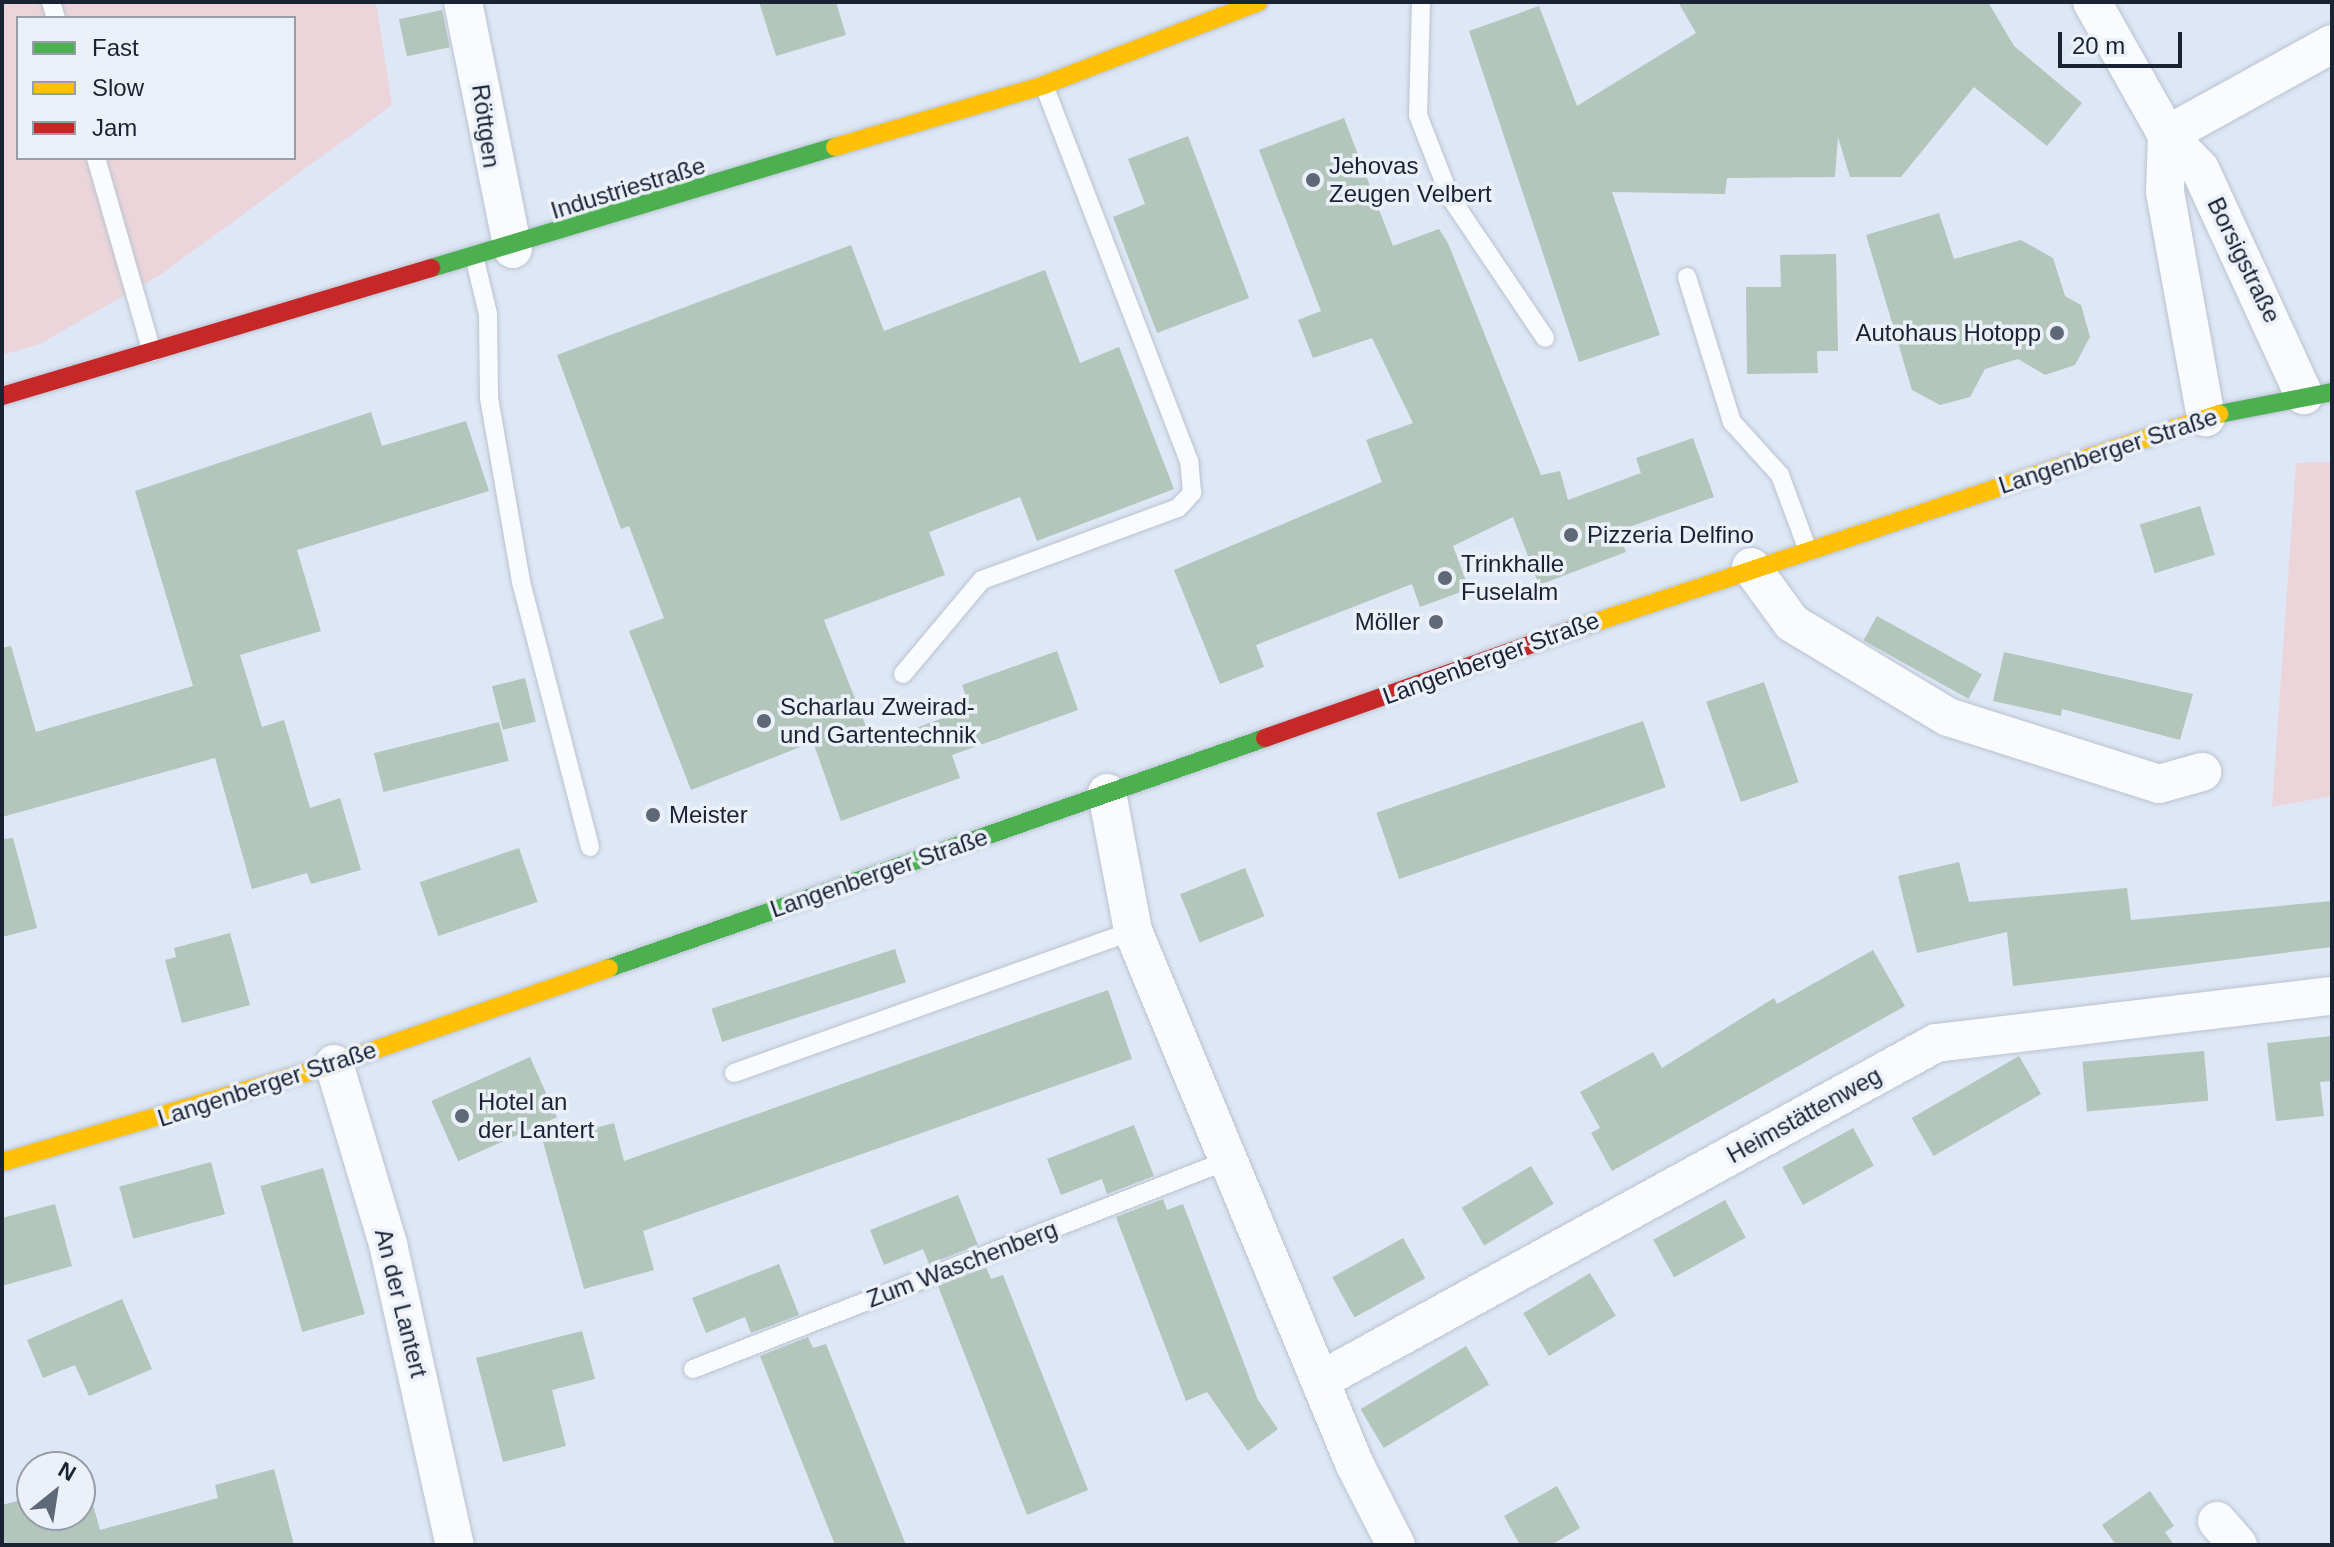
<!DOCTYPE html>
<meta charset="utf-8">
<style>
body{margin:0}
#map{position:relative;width:2334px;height:1547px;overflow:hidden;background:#dee7f5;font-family:Helvetica,sans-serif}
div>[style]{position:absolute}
.green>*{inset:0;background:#ecd5da}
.building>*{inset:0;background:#b2c6bb;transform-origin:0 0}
.roads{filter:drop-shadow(0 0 2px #bac3d1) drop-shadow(0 0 2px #bac3d1)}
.lane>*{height:18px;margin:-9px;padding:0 9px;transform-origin:9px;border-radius:9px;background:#fafbfe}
.street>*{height:38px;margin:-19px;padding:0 19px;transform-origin:19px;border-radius:19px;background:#fafbfe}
.fast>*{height:18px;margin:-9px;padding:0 9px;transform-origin:9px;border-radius:9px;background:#4caf50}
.slow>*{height:18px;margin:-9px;padding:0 9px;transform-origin:9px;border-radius:9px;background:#ffc107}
.jam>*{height:18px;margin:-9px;padding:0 9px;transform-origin:9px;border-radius:9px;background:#c62828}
.dots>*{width:22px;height:22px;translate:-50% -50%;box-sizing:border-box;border:4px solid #ebf0f9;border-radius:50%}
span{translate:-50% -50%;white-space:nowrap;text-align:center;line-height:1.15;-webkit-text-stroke:7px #ebf0f9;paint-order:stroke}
.street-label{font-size:24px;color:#1a2333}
.poi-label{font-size:24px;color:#1a2333}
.left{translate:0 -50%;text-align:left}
.right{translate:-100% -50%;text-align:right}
.frame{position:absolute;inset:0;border:4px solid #1a2333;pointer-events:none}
.legend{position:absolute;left:16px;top:16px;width:280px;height:144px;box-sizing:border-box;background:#ebf0f9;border:2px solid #979eaa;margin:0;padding:10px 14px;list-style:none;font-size:24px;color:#1a2333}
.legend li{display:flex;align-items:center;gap:16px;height:40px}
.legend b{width:40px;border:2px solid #979eaa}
.north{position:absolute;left:16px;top:1451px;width:80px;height:80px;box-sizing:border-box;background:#ebf0f9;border:2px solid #979eaa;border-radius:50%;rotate:30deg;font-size:22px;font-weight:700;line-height:32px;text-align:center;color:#1a2333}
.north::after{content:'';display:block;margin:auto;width:28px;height:36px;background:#5f6877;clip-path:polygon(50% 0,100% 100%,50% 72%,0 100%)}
.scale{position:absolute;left:2058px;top:32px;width:124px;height:36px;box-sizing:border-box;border:4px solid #1a2333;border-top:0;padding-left:10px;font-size:24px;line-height:28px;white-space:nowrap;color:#1a2333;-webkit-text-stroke:6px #ebf0f9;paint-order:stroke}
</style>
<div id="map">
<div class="green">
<i style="clip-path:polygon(evenodd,2px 2px,376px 2px,392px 105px,163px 273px,40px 344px,2px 355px,2px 2px,18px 18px,294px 18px,294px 158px,18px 158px,18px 18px)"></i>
<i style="clip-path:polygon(2332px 462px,2332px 796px,2272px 807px,2296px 463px)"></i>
</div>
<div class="building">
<i style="clip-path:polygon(759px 2px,836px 2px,846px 35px,776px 56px)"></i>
<i style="clip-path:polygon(1678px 2px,1988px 2px,2014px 46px,2082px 103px,2047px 146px,1974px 87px,1901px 177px,1850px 177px,1838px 137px,1835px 177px,1727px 178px,1725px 194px,1612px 192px,1660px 335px,1579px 362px,1469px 31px,1539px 6px,1577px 106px,1696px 33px)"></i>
<i style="left:442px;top:10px;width:38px;height:44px;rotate:78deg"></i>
<i style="clip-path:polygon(1344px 118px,1393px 246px,1439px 229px,1448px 243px,1541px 475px,1560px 471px,1568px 500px,1641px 473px,1636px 458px,1693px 438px,1714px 497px,1618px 531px,1626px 552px,1539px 585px,1513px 517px,1453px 546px,1469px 589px,1420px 607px,1412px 584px,1256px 645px,1264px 667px,1220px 684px,1174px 570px,1382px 482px,1366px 440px,1413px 423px,1372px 338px,1313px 358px,1298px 320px,1321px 311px,1259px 150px)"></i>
<i style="clip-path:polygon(1188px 136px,1249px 298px,1157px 333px,1113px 217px,1145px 204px,1128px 159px)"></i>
<i style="clip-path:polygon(1939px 213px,1954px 259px,2021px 240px,2053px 258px,2065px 296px,2081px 305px,2090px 337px,2075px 365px,2045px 375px,2018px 359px,1985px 369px,1970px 397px,1940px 405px,1912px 390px,1866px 235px)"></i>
<i style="clip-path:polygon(851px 245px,884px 331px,1045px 270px,1080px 363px,1119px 347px,1174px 489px,1037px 541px,1020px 497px,929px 532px,945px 575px,824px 620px,873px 744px,970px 708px,962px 685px,1057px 651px,1078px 710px,952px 755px,960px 778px,841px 821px,813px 742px,691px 790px,629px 631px,664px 618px,629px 526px,621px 529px,557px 355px)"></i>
<i style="clip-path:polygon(1836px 254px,1838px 351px,1817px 351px,1818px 373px,1747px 374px,1746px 287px,1781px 287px,1780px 255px)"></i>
<i style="clip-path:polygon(371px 412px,382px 446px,466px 421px,489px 491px,297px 550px,321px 631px,240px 655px,262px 727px,284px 720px,310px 808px,340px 798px,361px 870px,311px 884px,307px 873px,252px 889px,215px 758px,2px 817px,2px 648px,11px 646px,36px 732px,193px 686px,135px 491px)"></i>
<i style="left:2200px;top:506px;width:51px;height:63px;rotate:73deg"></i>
<i style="left:1877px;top:616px;width:120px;height:28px;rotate:29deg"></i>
<i style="clip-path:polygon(2004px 652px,2193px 694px,2180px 740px,2062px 709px,2061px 716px,1993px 701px)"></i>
<i style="left:525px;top:678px;width:45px;height:34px;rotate:76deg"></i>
<i style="left:1764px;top:682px;width:106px;height:61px;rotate:71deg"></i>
<i style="left:1643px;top:721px;width:70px;height:282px;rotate:71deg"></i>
<i style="left:499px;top:722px;width:40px;height:129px;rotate:76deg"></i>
<i style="clip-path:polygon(13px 838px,37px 928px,2px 937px,2px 839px)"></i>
<i style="left:519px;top:848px;width:57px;height:105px;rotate:71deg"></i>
<i style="clip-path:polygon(1959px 862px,1969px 902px,2127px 888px,2131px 920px,2332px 901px,2332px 947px,2013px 986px,2007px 932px,1917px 953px,1898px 876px)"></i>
<i style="left:1245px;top:868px;width:52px;height:70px;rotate:68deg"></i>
<i style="clip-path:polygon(230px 933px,250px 1005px,182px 1023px,165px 960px,176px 957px,174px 948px)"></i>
<i style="left:895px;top:949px;width:35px;height:193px;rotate:72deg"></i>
<i style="clip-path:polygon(1873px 950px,1905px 1006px,1612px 1171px,1591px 1133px,1600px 1128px,1580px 1092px,1653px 1052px,1662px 1068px,1774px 998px,1777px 1004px)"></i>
<i style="clip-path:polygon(1108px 990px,1132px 1059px,643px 1231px,654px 1270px,584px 1289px,543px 1142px,614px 1123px,624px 1161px)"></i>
<i style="clip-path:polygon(2332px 1036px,2332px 1081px,2320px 1082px,2324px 1116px,2276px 1121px,2267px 1043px)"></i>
<i style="left:2204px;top:1051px;width:50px;height:122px;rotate:85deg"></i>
<i style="left:2019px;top:1056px;width:44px;height:124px;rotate:60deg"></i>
<i style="left:530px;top:1057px;width:66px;height:108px;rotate:66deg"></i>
<i style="clip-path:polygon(1134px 1125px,1154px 1176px,1107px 1194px,1102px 1179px,1061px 1195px,1047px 1159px)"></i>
<i style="left:1853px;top:1128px;width:43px;height:81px;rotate:61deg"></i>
<i style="left:211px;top:1162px;width:54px;height:95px;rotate:75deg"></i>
<i style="left:1531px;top:1166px;width:44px;height:81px;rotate:59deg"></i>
<i style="left:323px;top:1168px;width:152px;height:65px;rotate:74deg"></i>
<i style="clip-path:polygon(958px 1195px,978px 1245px,929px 1264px,923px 1249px,884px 1265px,870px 1230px)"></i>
<i style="clip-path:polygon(1163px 1199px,1167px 1210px,1183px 1204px,1258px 1400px,1278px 1429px,1248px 1451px,1207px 1392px,1186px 1401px,1116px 1217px)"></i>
<i style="left:1725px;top:1200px;width:43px;height:82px;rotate:61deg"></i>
<i style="clip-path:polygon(55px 1204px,72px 1266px,2px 1286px,2px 1218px)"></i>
<i style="left:1403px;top:1238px;width:46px;height:81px;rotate:61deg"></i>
<i style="clip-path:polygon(779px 1264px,799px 1315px,751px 1333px,745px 1317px,706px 1333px,692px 1298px)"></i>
<i style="clip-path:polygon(986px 1267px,991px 1279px,1003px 1275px,1088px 1490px,1027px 1515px,938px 1286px)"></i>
<i style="left:1590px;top:1273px;width:50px;height:78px;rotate:59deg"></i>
<i style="clip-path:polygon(122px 1299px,152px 1369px,89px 1396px,75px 1365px,43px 1378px,27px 1340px)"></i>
<i style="clip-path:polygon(582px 1331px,595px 1379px,552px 1390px,566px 1446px,503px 1462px,476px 1358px)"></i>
<i style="clip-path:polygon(808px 1337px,813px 1348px,826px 1344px,906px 1545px,835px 1545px,760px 1356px)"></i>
<i style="left:1466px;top:1346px;width:45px;height:123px;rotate:59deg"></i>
<i style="clip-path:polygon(274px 1469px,294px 1545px,2px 1545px,2px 1505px,32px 1497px,32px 1515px,80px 1515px,80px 1485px,87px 1483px,100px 1530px,218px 1498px,215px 1485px)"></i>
<i style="clip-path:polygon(1557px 1486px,1580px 1528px,1551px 1545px,1520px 1545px,1504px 1516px)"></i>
<i style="clip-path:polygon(2150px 1491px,2174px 1526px,2165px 1532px,2174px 1545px,2116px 1545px,2102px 1525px)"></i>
</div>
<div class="roads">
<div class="lane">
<i style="left:51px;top:2px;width:17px;rotate:73deg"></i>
<i style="left:1421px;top:2px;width:113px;rotate:91.5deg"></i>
<i style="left:1418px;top:115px;width:88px;rotate:68.7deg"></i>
<i style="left:1450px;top:197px;width:170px;rotate:56deg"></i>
<i style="left:96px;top:158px;width:202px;rotate:73.9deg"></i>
<i style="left:475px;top:260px;width:56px;rotate:76.5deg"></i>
<i style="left:488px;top:314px;width:84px;rotate:89.3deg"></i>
<i style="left:489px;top:398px;width:187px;rotate:80.1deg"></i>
<i style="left:521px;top:582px;width:274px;rotate:75.4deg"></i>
<i style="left:1687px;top:277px;width:152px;rotate:72.8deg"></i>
<i style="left:1732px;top:422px;width:72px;rotate:47.8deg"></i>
<i style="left:1780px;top:475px;width:78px;rotate:69.7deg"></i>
<i style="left:903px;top:674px;width:123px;rotate:-50deg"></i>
<i style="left:982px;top:580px;width:209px;rotate:-20.2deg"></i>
<i style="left:1178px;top:508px;width:21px;rotate:-47deg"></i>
<i style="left:1192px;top:493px;width:32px;rotate:-95deg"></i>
<i style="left:1189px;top:461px;width:403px;rotate:-111.1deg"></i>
<i style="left:734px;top:1073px;width:424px;rotate:-19.6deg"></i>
<i style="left:693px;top:1369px;width:578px;rotate:-21.32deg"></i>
</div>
<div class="street">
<i style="left:463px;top:2px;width:252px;rotate:78.6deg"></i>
<i style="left:2092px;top:2px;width:153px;rotate:60.6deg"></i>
<i style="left:2167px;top:135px;width:47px;rotate:45.9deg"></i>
<i style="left:2200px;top:169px;width:249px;rotate:65.3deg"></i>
<i style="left:2167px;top:135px;width:57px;rotate:92deg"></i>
<i style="left:2165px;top:192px;width:229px;rotate:79.7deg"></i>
<i style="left:2167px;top:135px;width:188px;rotate:-28.9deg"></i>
<i style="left:1751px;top:567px;width:69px;rotate:53.8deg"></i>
<i style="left:1792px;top:623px;width:182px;rotate:31.1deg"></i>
<i style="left:1948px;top:717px;width:221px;rotate:17.6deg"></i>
<i style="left:2159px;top:784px;width:45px;rotate:-15.6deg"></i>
<i style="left:1107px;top:793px;width:140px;rotate:79.3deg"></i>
<i style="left:1133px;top:931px;width:578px;rotate:67.43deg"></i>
<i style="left:1355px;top:1465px;width:90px;rotate:62.9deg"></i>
<i style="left:334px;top:1064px;width:188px;rotate:73.3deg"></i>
<i style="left:388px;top:1244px;width:308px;rotate:77.5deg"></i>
<i style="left:1321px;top:1380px;width:701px;rotate:-28.72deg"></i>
<i style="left:1936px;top:1043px;width:399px;rotate:-6.8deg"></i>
<i style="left:2217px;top:1521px;width:32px;rotate:49deg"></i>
</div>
<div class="fast">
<i style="left:431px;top:268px;width:422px;rotate:-16.7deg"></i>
<i style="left:2219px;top:414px;width:115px;rotate:-11deg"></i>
<i style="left:609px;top:968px;width:695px;rotate:-19.32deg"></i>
</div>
<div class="slow">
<i style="left:835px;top:147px;width:218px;rotate:-16.5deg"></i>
<i style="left:1044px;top:85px;width:230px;rotate:-21.1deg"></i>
<i style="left:1581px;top:627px;width:673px;rotate:-18.46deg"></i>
<i style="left:2px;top:1162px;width:346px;rotate:-16.4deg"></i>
<i style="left:334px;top:1064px;width:291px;rotate:-19.2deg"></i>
</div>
<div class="jam">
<i style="left:2px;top:396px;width:448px;rotate:-16.6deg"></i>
<i style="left:1265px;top:738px;width:335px;rotate:-19.4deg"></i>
</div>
</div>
<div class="dots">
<i style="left:1313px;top:180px;background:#5f6877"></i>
<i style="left:2057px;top:333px;background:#5f6877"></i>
<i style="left:1571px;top:535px;background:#5f6877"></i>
<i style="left:1445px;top:578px;background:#5f6877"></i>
<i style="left:1436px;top:622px;background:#5f6877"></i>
<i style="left:764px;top:721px;background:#5f6877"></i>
<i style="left:653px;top:815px;background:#5f6877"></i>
<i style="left:462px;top:1116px;background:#5f6877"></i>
</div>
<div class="street-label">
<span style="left:486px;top:126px;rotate:82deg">Röttgen</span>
<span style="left:628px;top:188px;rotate:-17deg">Industriestraße</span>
<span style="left:2244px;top:260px;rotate:64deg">Borsigstraße</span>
<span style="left:2108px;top:451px;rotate:-18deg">Langenberger Straße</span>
<span style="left:1491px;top:658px;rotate:-20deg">Langenberger Straße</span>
<span style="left:879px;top:873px;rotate:-19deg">Langenberger Straße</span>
<span style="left:267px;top:1084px;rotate:-18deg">Langenberger Straße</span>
<span style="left:1804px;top:1115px;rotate:-29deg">Heimstättenweg</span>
<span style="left:962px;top:1264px;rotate:-21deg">Zum Waschenberg</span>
<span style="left:401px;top:1303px;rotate:76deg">An der Lantert</span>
</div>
<div class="poi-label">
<span class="left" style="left:1329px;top:180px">Jehovas<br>Zeugen Velbert</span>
<span class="right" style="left:2041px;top:333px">Autohaus Hotopp</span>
<span class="left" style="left:1587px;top:535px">Pizzeria Delfino</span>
<span class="left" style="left:1461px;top:578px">Trinkhalle<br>Fuselalm</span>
<span class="right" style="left:1420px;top:622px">Möller</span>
<span class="left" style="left:780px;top:721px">Scharlau Zweirad-<br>und Gartentechnik</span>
<span class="left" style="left:669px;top:815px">Meister</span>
<span class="left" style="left:478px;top:1116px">Hotel an<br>der Lantert</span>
</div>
<div class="frame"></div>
<ul class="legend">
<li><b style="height:10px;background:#4caf50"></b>Fast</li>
<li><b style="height:10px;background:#ffc107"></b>Slow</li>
<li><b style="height:10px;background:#c62828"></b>Jam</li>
</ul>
<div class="north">N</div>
<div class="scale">20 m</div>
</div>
